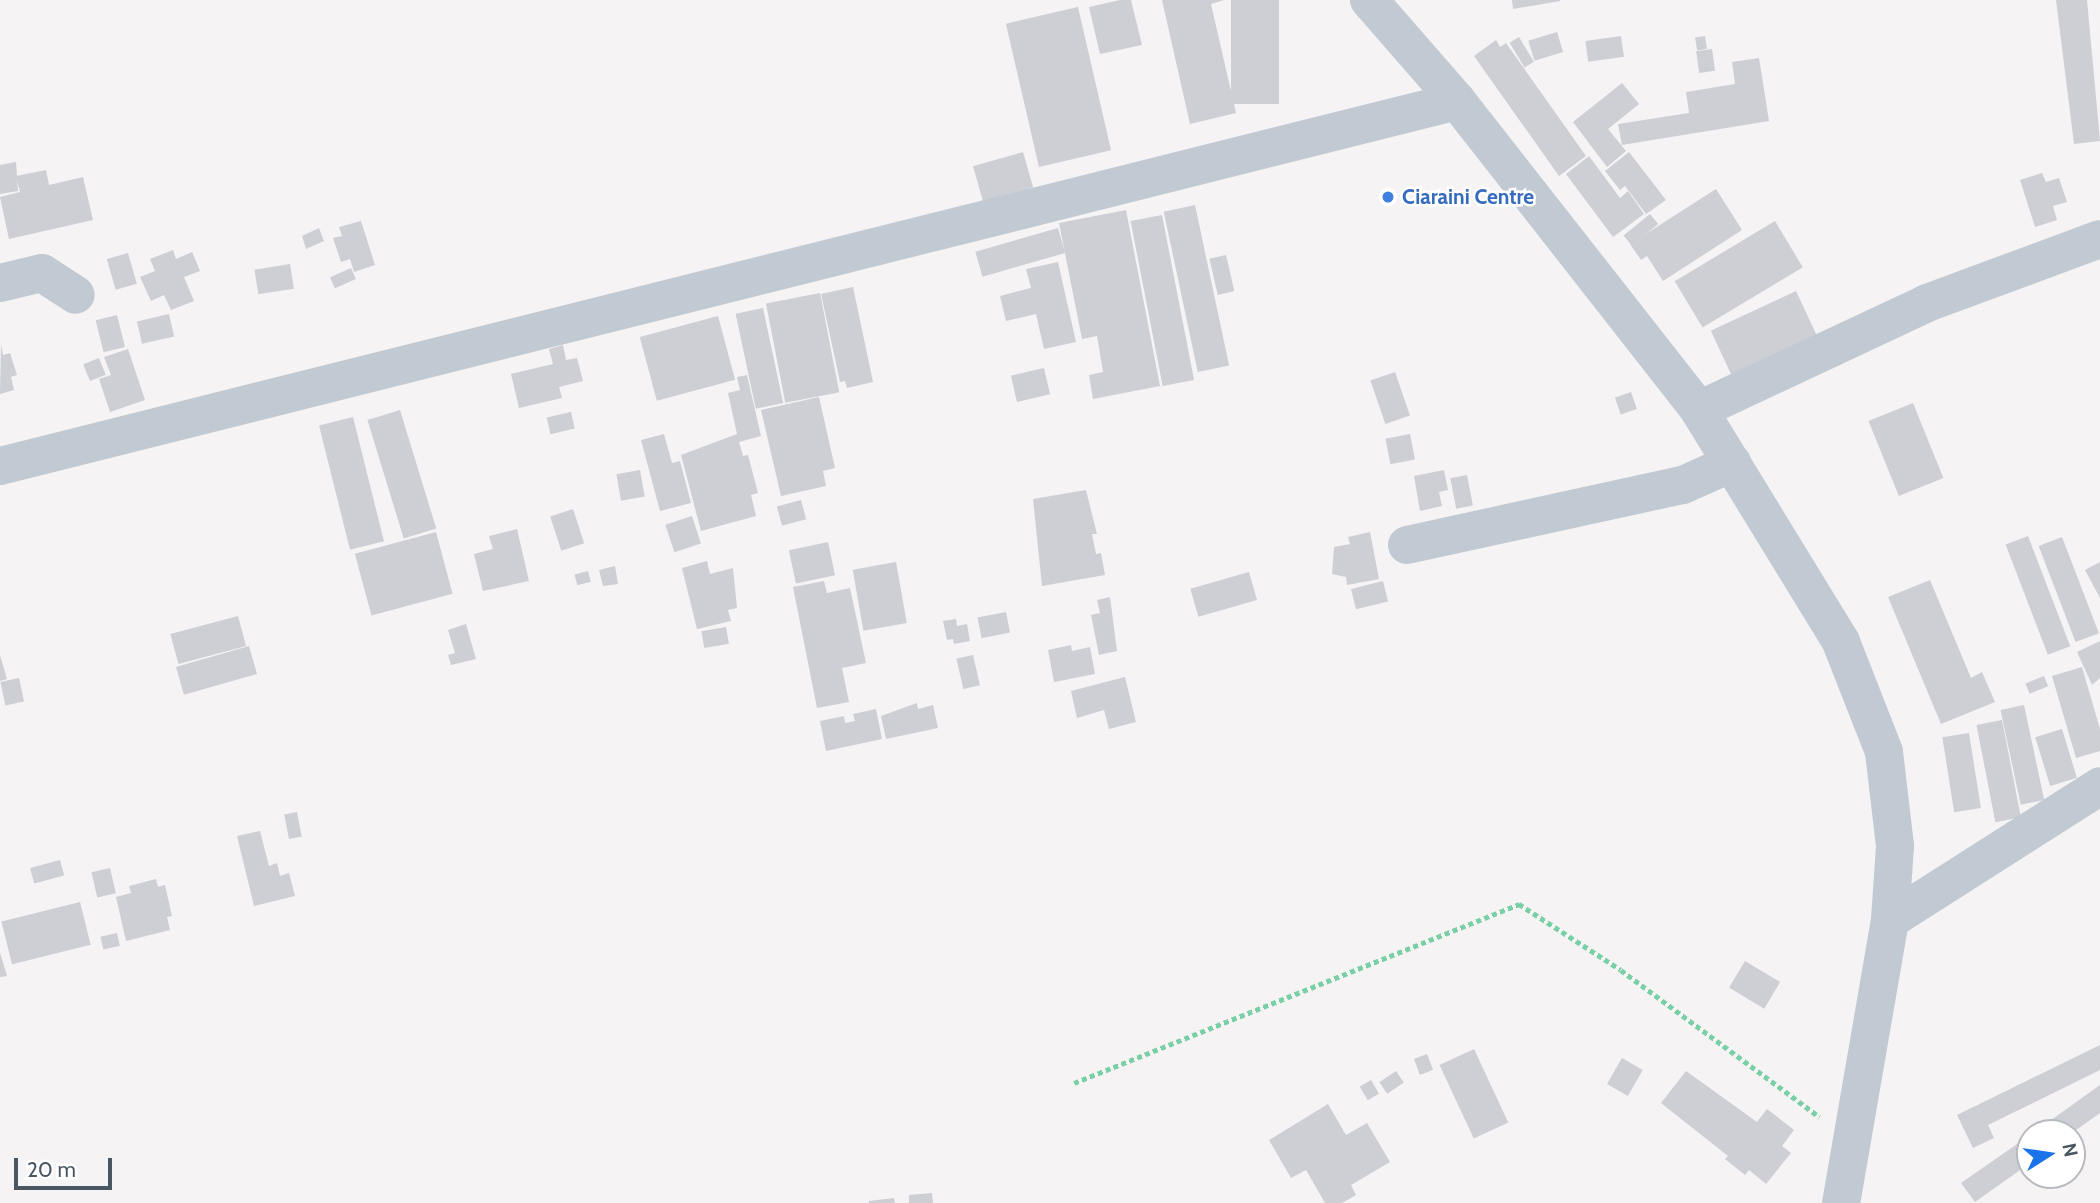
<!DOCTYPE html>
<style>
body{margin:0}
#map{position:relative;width:2100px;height:1203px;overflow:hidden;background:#f5f3f3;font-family:Cabin,sans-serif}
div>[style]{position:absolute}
.building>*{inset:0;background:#cdcfd5;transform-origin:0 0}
.path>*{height:4.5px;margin-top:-2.25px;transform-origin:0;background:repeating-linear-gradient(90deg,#7ad0a6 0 5px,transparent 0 8.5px)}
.minor>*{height:38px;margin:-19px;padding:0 19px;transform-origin:19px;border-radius:19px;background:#c1cad2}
.dots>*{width:19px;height:19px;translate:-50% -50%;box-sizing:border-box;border:4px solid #fff;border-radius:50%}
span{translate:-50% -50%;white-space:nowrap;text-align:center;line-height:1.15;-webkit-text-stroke:5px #fff;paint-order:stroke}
.shop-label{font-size:21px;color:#366cbe;font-weight:700}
.left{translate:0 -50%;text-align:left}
.north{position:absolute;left:2016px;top:1119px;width:70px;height:70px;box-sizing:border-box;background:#fff;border:2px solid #b7bbc0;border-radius:50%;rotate:78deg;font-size:19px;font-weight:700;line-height:28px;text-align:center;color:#4a5661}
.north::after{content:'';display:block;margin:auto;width:24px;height:32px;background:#1a73e8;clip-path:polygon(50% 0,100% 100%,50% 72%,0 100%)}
.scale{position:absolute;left:14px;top:1158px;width:98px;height:32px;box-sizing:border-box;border:4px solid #4a5661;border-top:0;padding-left:9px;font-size:21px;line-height:24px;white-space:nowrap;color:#4a5661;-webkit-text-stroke:5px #fff;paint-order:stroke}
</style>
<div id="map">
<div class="building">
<i style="clip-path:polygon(1120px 0,1131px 0,1142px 45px,1100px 54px,1089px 7px)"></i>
<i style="clip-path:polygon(1162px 0,1224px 0,1211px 4px,1236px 113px,1190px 124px)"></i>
<i style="left:1231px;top:0;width:48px;height:104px"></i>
<i style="clip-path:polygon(1512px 0,1560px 0,1560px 1px,1513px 9px)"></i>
<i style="clip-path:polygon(2056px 0,2087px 0,2100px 141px,2074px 144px)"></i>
<i style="left:1078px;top:7px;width:147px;height:74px;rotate:77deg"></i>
<i style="left:1557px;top:32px;width:21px;height:30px;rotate:73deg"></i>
<i style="left:1621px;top:36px;width:21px;height:36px;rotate:82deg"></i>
<i style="left:1705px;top:36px;width:13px;height:10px;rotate:81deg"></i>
<i style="left:1519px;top:37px;width:29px;height:11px;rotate:59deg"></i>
<i style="clip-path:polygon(1496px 40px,1500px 47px,1506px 43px,1586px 156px,1559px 176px,1474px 56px)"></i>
<i style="left:1712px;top:49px;width:22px;height:16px;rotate:82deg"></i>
<i style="clip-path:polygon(1759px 58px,1769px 121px,1622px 145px,1618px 124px,1689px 113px,1686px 92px,1735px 84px,1732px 62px)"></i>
<i style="clip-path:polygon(1622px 83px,1639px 104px,1608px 129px,1626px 151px,1607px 167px,1573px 122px)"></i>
<i style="left:1023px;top:152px;width:37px;height:52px;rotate:74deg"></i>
<i style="clip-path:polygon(1629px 152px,1666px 200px,1646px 214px,1625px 186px,1620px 190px,1605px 171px)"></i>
<i style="clip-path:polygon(1589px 156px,1620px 198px,1628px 191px,1644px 214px,1613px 237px,1566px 174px)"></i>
<i style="clip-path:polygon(16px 162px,18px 191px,0 194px,0 165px)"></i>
<i style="clip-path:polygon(46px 170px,49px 185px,83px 177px,93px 220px,9px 239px,0 197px,20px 192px,16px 176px)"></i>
<i style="clip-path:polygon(2042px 173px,2046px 182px,2059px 178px,2067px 202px,2053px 206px,2057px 220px,2035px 227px,2020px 180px)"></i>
<i style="clip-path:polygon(1716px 189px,1742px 230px,1663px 281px,1647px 256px,1641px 260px,1630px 244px)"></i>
<i style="left:1195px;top:205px;width:164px;height:32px;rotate:78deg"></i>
<i style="clip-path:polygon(1126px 210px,1160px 386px,1093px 399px,1089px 375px,1103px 372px,1097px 336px,1082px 339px,1059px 223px)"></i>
<i style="left:1650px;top:214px;width:13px;height:34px;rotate:51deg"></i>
<i style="left:1162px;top:215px;width:168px;height:32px;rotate:79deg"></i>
<i style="clip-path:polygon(361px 221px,375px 265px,354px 272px,350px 259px,341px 262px,333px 238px,342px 236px,339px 227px)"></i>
<i style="left:1775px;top:221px;width:54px;height:117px;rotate:59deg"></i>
<i style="clip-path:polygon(319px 228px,324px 241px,306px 249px,302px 236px)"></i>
<i style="left:1058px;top:228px;width:26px;height:86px;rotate:74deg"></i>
<i style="clip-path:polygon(173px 250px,176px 259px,192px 252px,200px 271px,184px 277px,194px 301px,171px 310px,164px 295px,151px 301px,140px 277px,155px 271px,150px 259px)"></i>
<i style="left:128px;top:253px;width:32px;height:22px;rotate:74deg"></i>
<i style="left:1226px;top:255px;width:37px;height:17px;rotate:77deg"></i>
<i style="clip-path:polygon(1058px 262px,1076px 342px,1044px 349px,1036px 314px,1006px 321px,1000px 296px,1031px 288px,1026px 269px)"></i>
<i style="left:290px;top:264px;width:25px;height:36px;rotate:81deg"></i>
<i style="left:351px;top:268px;width:12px;height:23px;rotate:66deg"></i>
<i style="clip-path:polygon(853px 287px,873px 382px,847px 388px,845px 381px,840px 382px,821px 294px)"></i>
<i style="left:1796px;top:291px;width:61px;height:94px;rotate:65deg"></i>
<i style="left:820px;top:293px;width:101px;height:55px;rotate:79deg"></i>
<i style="left:763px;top:308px;width:97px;height:28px;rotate:78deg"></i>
<i style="left:169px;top:314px;width:23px;height:33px;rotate:77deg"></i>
<i style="left:117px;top:315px;width:33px;height:22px;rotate:76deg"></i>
<i style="left:718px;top:316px;width:66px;height:81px;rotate:75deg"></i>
<i style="clip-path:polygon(1px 344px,3px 355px,10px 353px,17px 375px,11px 377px,14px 390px,0 394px)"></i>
<i style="clip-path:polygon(563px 345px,566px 360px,577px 358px,583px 381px,559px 387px,562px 398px,519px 408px,511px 374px,553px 364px,549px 349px)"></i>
<i style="clip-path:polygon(128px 349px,145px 400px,110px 412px,99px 379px,111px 375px,104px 357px)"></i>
<i style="left:99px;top:358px;width:18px;height:17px;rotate:68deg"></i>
<i style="left:1044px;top:368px;width:27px;height:34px;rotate:77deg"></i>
<i style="left:1395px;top:372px;width:46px;height:26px;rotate:71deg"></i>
<i style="clip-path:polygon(747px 375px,761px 436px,739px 442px,743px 456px,748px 455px,758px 493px,751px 495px,756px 516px,701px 531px,681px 455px,737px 434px,728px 393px,740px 390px,737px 377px)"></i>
<i style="left:1631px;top:392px;width:18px;height:17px;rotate:71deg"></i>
<i style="clip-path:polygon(819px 397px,835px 468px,823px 471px,826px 486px,781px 496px,761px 410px)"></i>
<i style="left:1913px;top:403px;width:81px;height:48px;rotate:68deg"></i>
<i style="left:400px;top:410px;width:124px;height:34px;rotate:73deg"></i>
<i style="left:571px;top:412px;width:17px;height:25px;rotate:77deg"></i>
<i style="left:353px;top:417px;width:128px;height:35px;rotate:76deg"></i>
<i style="clip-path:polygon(664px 434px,672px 463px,680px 461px,691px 503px,660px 511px,641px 440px)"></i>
<i style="left:1410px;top:434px;width:26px;height:25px;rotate:79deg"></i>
<i style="left:640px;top:470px;width:27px;height:24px;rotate:80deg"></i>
<i style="clip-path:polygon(1444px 470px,1448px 490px,1439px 492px,1442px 506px,1420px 511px,1414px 476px)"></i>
<i style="left:1467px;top:475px;width:31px;height:17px;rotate:79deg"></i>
<i style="clip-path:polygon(1086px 490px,1097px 534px,1092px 534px,1096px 554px,1101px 553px,1105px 575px,1042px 586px,1033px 499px)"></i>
<i style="left:801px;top:500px;width:20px;height:25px;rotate:75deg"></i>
<i style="left:573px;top:509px;width:36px;height:24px;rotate:72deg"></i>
<i style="left:692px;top:516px;width:29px;height:28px;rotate:72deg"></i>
<i style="clip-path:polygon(517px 529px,529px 581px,483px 591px,474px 554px,493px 549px,489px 536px)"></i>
<i style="left:436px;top:532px;width:64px;height:84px;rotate:75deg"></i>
<i style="clip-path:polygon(1370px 532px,1379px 579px,1347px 585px,1346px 577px,1332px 574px,1334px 547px,1350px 544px,1348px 537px)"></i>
<i style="left:2028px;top:536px;width:118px;height:24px;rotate:69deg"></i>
<i style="left:2062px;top:537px;width:103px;height:25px;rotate:69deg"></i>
<i style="left:828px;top:542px;width:34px;height:40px;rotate:78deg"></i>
<i style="clip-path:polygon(707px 561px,710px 574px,733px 568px,737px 608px,728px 610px,731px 621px,697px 629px,682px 568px)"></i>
<i style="left:896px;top:562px;width:62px;height:44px;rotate:80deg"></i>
<i style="clip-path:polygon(2100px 562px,2100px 598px,2085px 570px)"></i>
<i style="clip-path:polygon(615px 566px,618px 584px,603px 586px,599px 570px)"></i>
<i style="left:588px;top:571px;width:11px;height:14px;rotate:75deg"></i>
<i style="left:1249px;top:572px;width:29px;height:61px;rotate:74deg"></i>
<i style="clip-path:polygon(1930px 580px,1971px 678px,1982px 672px,1995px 702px,1941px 724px,1888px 597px)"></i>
<i style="clip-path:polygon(824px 581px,827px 593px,850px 588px,866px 663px,842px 668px,849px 702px,817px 708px,793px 587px)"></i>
<i style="left:1383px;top:581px;width:21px;height:33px;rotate:76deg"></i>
<i style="clip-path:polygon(1110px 597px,1117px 651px,1099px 655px,1091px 615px,1100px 613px,1097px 600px)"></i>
<i style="left:1006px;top:612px;width:21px;height:29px;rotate:79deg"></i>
<i style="left:238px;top:616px;width:31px;height:70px;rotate:75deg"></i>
<i style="clip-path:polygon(956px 619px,957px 626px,967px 624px,970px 641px,954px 644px,953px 639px,947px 640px,943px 621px)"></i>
<i style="clip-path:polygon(466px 624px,476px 659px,451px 665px,448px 655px,455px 653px,448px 630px)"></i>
<i style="left:726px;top:627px;width:17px;height:25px;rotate:80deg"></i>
<i style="clip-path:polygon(2100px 641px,2100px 678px,2092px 685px,2077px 652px)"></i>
<i style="clip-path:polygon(1071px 645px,1072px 651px,1090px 647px,1095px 674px,1054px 682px,1048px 650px)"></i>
<i style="left:249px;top:646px;width:29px;height:76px;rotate:74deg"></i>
<i style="clip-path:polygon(0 655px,7px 679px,0 681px)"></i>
<i style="left:973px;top:655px;width:31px;height:17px;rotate:77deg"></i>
<i style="clip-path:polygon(2082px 667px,2100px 729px,2100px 751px,2076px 758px,2052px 676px)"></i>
<i style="left:2044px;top:676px;width:11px;height:20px;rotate:68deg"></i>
<i style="clip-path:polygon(1125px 677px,1136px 722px,1109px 729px,1104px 710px,1077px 718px,1071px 691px)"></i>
<i style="left:19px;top:678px;width:24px;height:19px;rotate:78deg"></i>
<i style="clip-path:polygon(917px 703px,918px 709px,933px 705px,938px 728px,886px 739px,881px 716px)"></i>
<i style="left:2024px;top:705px;width:97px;height:24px;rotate:78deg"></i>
<i style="clip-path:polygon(876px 709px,882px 739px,826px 751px,820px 721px,844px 716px,845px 723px,855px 721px,853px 714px)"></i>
<i style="left:2002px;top:720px;width:99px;height:26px;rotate:79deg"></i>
<i style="left:2062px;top:729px;width:51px;height:28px;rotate:73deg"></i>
<i style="left:1969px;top:733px;width:76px;height:27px;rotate:81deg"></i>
<i style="left:297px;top:812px;width:25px;height:13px;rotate:79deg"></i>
<i style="clip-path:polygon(260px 831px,269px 866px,277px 863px,280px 876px,289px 873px,295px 896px,254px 906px,237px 836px)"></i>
<i style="left:60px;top:860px;width:16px;height:31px;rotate:75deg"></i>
<i style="left:110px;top:868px;width:26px;height:19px;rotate:77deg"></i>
<i style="clip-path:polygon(156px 879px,158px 887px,165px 885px,172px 916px,167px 917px,170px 930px,126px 941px,116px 897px,131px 893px,129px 886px)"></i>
<i style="left:80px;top:902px;width:44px;height:81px;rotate:76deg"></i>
<i style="left:117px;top:933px;width:13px;height:17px;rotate:77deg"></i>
<i style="clip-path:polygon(0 953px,7px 976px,0 977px)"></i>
<i style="left:1745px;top:961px;width:41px;height:31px;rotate:31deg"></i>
<i style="clip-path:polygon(2100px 1045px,2100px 1070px,1988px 1125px,1994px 1138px,1973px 1148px,1957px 1115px)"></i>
<i style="left:1474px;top:1049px;width:81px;height:38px;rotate:65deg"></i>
<i style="left:1427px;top:1054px;width:17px;height:14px;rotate:69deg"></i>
<i style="left:1622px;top:1058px;width:24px;height:30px;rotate:30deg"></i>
<i style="left:1396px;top:1071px;width:14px;height:20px;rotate:56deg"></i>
<i style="clip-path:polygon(1686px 1071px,1757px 1122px,1767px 1109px,1794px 1130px,1782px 1146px,1791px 1153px,1766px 1184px,1749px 1170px,1745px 1175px,1725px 1159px,1728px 1156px,1661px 1103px)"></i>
<i style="left:1371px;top:1080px;width:16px;height:13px;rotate:60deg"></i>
<i style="clip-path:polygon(2100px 1085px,2100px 1113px,2072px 1133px,2033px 1133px)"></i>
<i style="clip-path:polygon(1328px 1104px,1346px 1135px,1367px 1123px,1390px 1162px,1351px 1185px,1356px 1195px,1342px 1203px,1325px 1203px,1306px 1170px,1291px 1178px,1269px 1140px)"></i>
<i style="clip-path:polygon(2030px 1135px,2030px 1163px,1975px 1202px,1961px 1183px)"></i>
<i style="clip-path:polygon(932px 1193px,933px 1203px,909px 1203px,909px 1195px)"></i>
<i style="clip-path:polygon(894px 1198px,895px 1203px,869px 1203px,869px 1201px)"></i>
</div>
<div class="path">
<i style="left:1074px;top:1083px;width:480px;rotate:-21.9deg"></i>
<i style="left:1519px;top:904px;width:121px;rotate:32.9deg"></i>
<i style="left:1621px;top:970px;width:247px;rotate:36.5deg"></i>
</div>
<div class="minor">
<i style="left:1369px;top:0;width:134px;rotate:48.9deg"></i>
<i style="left:1457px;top:101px;width:392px;rotate:51.9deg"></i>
<i style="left:1699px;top:410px;width:272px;rotate:58.5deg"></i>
<i style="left:1841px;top:642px;width:118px;rotate:68.6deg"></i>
<i style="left:1884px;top:752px;width:95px;rotate:83.3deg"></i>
<i style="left:1895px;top:846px;width:74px;rotate:93.9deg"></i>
<i style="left:1890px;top:920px;width:287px;rotate:99.8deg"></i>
<i style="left:0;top:283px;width:43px;rotate:-13.4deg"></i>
<i style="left:42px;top:273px;width:40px;rotate:32.9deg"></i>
<i style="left:1699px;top:410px;width:252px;rotate:-25.1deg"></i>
<i style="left:1927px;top:303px;width:184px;rotate:-20.3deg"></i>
<i style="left:0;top:466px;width:1502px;rotate:-14.06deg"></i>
<i style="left:1407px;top:545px;width:282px;rotate:-12.3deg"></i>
<i style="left:1683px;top:485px;width:54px;rotate:-24.2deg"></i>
<i style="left:1890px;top:920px;width:249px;rotate:-32.5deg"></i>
</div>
<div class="dots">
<i style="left:1388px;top:197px;background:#3f7fe0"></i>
</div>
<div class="shop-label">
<span class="left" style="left:1402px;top:197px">Ciaraini Centre</span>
</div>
<div class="north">N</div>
<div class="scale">20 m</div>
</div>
